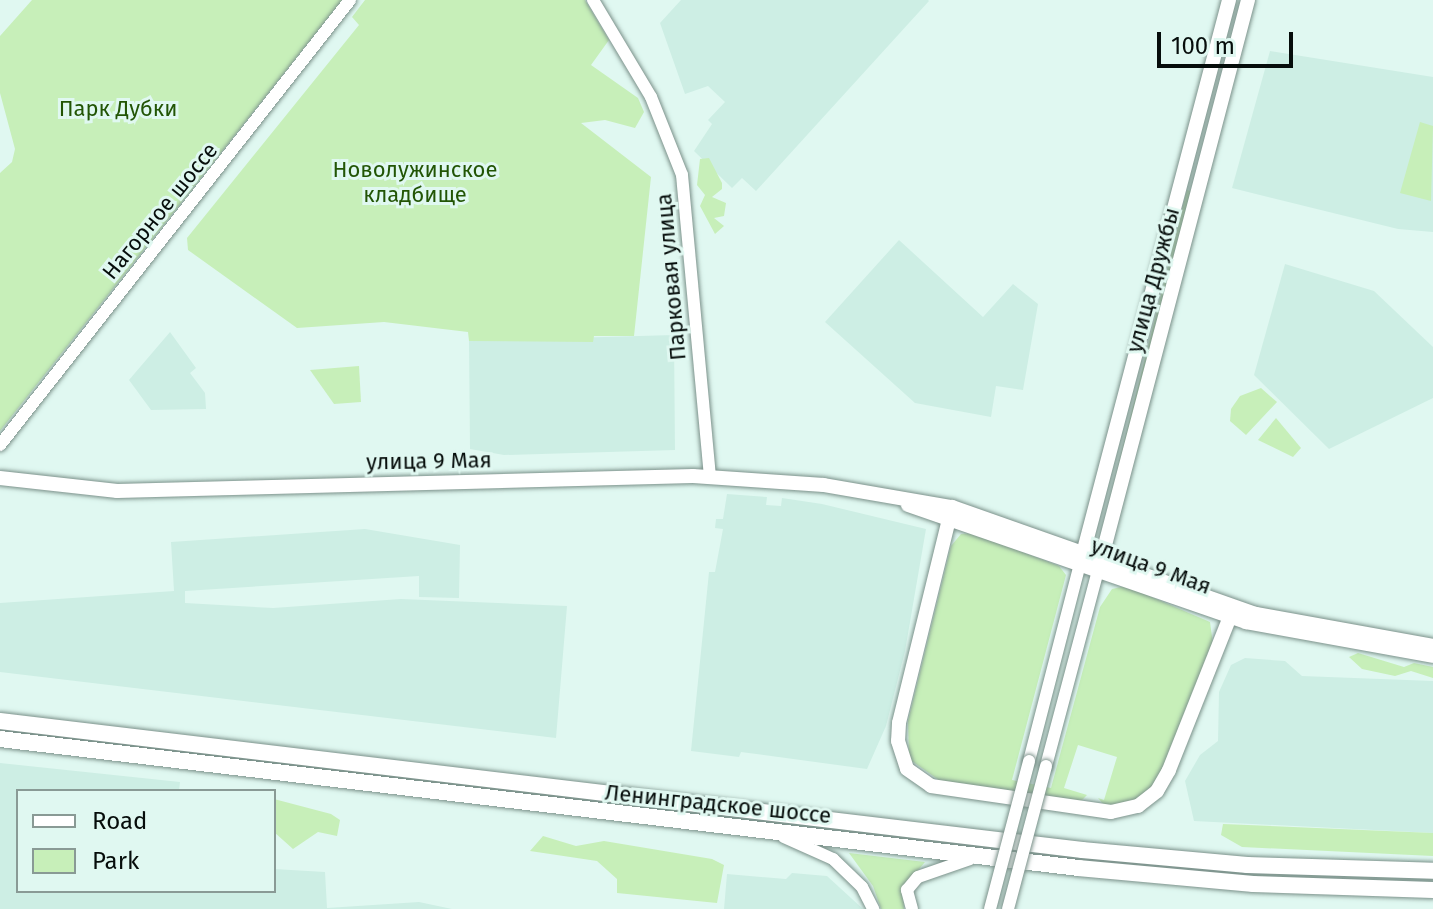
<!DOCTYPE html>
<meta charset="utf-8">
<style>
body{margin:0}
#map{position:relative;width:1433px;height:909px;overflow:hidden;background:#e0f8f1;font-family:"Fira Sans",sans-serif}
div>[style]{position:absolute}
.built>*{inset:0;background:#cdeee4}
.green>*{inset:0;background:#c7efb9;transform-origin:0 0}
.roads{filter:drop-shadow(0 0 2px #7b918a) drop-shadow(0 0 2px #7b918a)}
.tertiary>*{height:12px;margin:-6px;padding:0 6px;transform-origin:6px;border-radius:6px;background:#fff}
.secondary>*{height:14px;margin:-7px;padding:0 7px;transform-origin:7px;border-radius:7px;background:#fff}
.trunk>*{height:16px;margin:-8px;padding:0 8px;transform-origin:8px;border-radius:8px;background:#fff}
.bridges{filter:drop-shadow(0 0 2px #7b918a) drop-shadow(0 0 2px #7b918a)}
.tertiary-bridge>*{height:12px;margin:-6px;padding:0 6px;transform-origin:6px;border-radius:6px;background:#fff}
span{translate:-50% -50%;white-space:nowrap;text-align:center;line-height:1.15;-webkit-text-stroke:6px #e0f8f1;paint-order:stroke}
.park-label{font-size:22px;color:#225505}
.street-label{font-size:22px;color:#060d0b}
.legend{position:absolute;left:16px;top:789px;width:260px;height:104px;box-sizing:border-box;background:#e0f8f1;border:2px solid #899a95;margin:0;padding:10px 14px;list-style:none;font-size:24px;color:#060d0b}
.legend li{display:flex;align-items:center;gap:16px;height:40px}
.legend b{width:40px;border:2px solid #899a95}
.scale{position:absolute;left:1157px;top:32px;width:136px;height:36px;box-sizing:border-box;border:4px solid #060d0b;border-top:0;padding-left:10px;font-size:24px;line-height:28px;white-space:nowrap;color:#060d0b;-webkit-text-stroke:6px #e0f8f1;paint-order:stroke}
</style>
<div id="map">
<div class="built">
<i style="clip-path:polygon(681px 0,928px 0,929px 1px,756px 191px,742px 178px,732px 188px,694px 151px,712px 124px,708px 120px,725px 102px,708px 86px,685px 94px,660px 23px)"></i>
<i style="clip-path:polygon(1270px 51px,1433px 77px,1433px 232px,1398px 229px,1232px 188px)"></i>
<i style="clip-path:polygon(899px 240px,983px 317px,1013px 284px,1038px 304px,1023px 390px,996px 386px,991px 417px,915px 403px,825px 322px)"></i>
<i style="clip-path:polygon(1285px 264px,1374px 291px,1433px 347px,1433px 398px,1329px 449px,1254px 375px)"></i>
<i style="clip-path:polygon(170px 332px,196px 368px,190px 373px,205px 393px,206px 409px,151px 410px,129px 380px)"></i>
<i style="clip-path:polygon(674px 335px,675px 450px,504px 455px,470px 449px,469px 341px)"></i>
<i style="clip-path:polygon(727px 494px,767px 497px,766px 505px,781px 506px,782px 498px,822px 504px,926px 529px,905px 651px,886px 726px,867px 769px,741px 752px,739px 757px,691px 751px,709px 572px,715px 572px,723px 529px,715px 528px,716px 519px,723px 519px)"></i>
<i style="clip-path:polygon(365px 529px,460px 545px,459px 598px,419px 597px,419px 576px,185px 591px,185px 603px,273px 608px,401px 599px,567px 606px,556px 738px,0 672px,0 603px,174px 591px,171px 542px)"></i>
<i style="clip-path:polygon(1245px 658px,1285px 661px,1302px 676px,1433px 681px,1433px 833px,1194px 821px,1185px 781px,1200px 755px,1218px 741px,1219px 692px,1231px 665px)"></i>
<i style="clip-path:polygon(0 763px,180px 782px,179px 791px,18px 791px,18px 891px,274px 891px,274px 869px,325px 872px,327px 908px,419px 902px,452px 909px,0 909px)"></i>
<i style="clip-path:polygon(792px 873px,827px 876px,863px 909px,724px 909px,727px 874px,786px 879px)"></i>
</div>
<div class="green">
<i style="clip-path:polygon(32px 0,342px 0,0 431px,0 173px,12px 162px,15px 149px,0 93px,0 36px)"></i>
<i style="clip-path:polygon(365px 0,585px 0,609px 40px,591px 65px,638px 98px,644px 112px,635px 128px,605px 120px,581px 123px,651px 177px,634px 336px,594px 336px,593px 342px,469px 341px,468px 332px,384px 322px,297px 328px,188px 250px,187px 238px,359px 25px,352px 17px)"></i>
<i style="clip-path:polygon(1420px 122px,1433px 126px,1431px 201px,1400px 193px)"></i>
<i style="clip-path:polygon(709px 158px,722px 183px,722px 189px,712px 197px,726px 203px,724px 216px,714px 218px,724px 226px,715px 234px,700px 206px,705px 195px,697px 185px,700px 159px)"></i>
<i style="left:1187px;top:190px;width:4px;height:320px;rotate:14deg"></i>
<i style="clip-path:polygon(359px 366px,361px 402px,334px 404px,310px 370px)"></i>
<i style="clip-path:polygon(1261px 388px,1277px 402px,1246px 435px,1230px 421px,1231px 409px,1240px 396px)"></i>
<i style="clip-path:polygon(1276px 418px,1301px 448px,1293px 457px,1258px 440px)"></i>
<i style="clip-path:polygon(973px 533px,1059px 566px,1066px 575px,1012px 780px,1051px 788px,1100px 607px,1112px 589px,1126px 586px,1210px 622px,1213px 644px,1160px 776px,1148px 793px,1129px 804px,1104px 805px,1098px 798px,1104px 800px,1117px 757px,1078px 745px,1064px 788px,1087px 795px,1080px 802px,943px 783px,909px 759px,908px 721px,951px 546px,961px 534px)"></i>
<i style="clip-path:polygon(1358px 653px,1404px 667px,1414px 663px,1433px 667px,1433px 678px,1411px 671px,1395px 676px,1362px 669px,1349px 657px)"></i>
<i style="clip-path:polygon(274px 799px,331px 814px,340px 820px,337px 836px,318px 832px,293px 849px,274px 832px)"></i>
<i style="clip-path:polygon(1223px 824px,1433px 833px,1433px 856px,1242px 847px,1221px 835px)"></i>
<i style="clip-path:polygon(543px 836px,576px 846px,604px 841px,712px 859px,724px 865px,717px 903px,617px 893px,617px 879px,597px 861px,530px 851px)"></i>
<i style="clip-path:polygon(849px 853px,925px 862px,903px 888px,904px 909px,881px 909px,873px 886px)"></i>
</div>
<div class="roads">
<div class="tertiary">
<i style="left:593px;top:0;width:113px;rotate:59.1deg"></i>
<i style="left:651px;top:97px;width:84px;rotate:68.3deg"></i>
<i style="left:682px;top:175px;width:302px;rotate:84.7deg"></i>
<i style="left:0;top:445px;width:566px;rotate:-51.81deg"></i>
<i style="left:1029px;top:761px;width:203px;rotate:-75.5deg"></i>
<i style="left:1046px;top:766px;width:202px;rotate:-75.1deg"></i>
<i style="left:784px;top:837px;width:54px;rotate:24.2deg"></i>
<i style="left:833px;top:859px;width:40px;rotate:44deg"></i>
<i style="left:862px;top:887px;width:25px;rotate:63deg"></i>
<i style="left:912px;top:909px;width:20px;rotate:-105deg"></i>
<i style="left:907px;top:890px;width:17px;rotate:-50deg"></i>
<i style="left:918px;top:877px;width:55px;rotate:-19.1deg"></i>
</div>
<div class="secondary">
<i style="left:0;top:478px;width:118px;rotate:6.3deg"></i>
<i style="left:117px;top:491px;width:576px;rotate:-1.49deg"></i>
<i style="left:693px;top:476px;width:131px;rotate:3.9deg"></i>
<i style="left:824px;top:485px;width:130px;rotate:9.8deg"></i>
<i style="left:952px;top:507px;width:322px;rotate:19.4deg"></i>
<i style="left:1256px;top:614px;width:180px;rotate:10.2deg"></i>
<i style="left:908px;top:505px;width:358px;rotate:19.1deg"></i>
<i style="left:1246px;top:622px;width:190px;rotate:10.3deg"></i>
<i style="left:952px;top:507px;width:222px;rotate:103.8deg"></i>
<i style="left:899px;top:723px;width:18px;rotate:93deg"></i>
<i style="left:898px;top:741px;width:29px;rotate:72deg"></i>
<i style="left:907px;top:769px;width:29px;rotate:35deg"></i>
<i style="left:931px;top:786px;width:182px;rotate:8.2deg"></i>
<i style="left:1111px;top:812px;width:28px;rotate:-13deg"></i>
<i style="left:1138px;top:806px;width:24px;rotate:-38deg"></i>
<i style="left:1157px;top:791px;width:24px;rotate:-60deg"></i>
<i style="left:1169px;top:770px;width:175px;rotate:-68.3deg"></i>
<i style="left:1081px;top:561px;width:580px;rotate:-75.22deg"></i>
<i style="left:1099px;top:568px;width:587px;rotate:-75.3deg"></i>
</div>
<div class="trunk">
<i style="left:0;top:721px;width:1090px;rotate:6.8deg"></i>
<i style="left:1082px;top:850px;width:166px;rotate:5.2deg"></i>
<i style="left:1247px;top:865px;width:186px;rotate:1.8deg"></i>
<i style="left:0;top:739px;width:1086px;rotate:6.82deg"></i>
<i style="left:1078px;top:868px;width:176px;rotate:5.2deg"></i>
<i style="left:1253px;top:884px;width:180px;rotate:1.9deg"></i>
</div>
</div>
<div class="bridges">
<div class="tertiary-bridge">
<i style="left:990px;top:909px;width:153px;rotate:-75.2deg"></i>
<i style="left:1008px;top:909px;width:148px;rotate:-75.1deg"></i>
</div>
</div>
<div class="park-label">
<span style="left:118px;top:109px">Парк Дубки</span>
<span style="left:415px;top:182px">Новолужинское<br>кладбище</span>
</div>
<div class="street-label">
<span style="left:160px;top:211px;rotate:-51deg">Нагорное шоссе</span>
<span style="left:671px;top:277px;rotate:-95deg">Парковая улица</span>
<span style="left:1153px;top:280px;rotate:-75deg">улица Дружбы</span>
<span style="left:429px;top:461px;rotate:-1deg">улица 9 Мая</span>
<span style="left:1151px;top:566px;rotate:20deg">улица 9 Мая</span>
<span style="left:718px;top:804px;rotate:6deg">Ленинградское шоссе</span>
</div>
<ul class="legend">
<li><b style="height:10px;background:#fff"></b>Road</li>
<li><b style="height:22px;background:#c7efb9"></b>Park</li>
</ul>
<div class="scale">100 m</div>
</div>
